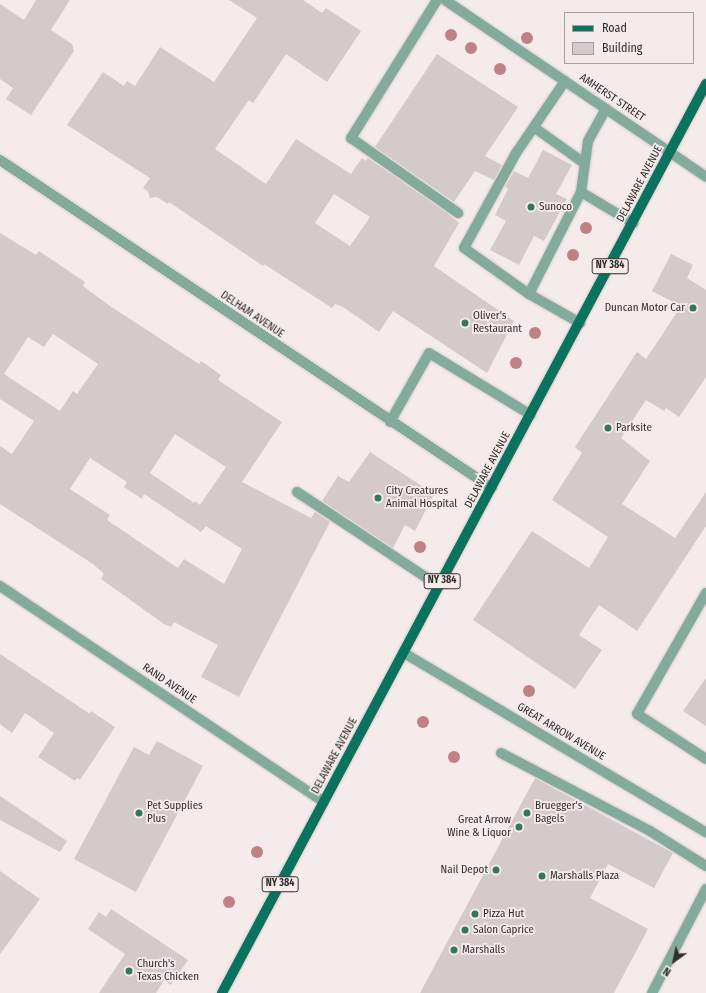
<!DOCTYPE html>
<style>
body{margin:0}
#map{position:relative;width:706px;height:993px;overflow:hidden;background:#f5ebea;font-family:"Fira Sans Condensed",sans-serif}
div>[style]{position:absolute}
.building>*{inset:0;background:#d4cac9}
.roads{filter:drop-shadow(0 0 1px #d2c9c8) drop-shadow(0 0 1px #d2c9c8)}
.service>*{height:10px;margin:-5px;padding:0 5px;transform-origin:5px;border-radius:5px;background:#82ab9e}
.minor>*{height:10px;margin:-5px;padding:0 5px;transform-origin:5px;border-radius:5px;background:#82ab9e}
.tertiary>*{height:10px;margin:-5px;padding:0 5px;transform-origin:5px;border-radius:5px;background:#82ab9e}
.primary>*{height:10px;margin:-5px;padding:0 5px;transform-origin:5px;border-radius:5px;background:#0b725d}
.trees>*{width:12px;height:12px;margin:-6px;border-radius:50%;background:#bf8183}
.dots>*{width:11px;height:11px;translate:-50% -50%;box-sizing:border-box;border:2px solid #f5ebea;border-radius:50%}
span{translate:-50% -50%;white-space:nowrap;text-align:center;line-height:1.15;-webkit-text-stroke:3.5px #f5ebea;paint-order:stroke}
.shield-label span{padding:1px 3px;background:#f5ebea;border:1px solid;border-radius:3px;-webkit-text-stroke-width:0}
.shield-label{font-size:10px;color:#312d2d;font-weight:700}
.street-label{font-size:11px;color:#312d2d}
.poi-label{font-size:11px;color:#312d2d}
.left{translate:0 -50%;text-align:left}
.right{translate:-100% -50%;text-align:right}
.legend{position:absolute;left:564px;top:12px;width:130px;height:52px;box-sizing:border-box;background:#f5ebea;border:1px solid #a79f9e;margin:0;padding:5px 7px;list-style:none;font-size:12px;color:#312d2d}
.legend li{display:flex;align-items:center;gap:8px;height:20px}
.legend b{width:20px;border:1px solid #a79f9e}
.north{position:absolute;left:654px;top:941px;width:40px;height:40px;-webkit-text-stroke:3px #f5ebea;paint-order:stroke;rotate:213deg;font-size:11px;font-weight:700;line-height:16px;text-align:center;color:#312d2d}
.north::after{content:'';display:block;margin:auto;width:14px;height:18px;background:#312d2d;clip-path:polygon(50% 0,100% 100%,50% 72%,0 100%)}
</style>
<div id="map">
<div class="building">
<i style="clip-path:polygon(36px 0,70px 0,51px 30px,72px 44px,74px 51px,31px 115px,6px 99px,13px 88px,0 79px,0 4px,24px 20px)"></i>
<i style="clip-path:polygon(evenodd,229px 0,303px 0,322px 13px,326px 8px,361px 31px,327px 82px,286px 54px,253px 103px,249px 100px,215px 149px,266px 184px,296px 139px,351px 174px,362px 158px,366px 161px,368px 158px,447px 213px,459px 223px,434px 266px,514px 321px,487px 373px,393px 311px,379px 332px,343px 307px,335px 304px,332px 308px,264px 264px,263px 266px,169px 202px,168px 204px,157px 197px,150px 198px,148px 191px,143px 188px,150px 178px,67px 125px,103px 72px,124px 86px,127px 81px,135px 86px,160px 47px,214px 82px,257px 18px,229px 0,334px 194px,370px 217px,350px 246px,315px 223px,334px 194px)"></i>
<i style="clip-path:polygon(437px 54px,518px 107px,485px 156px,502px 165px,494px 180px,475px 171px,454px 202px,375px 147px)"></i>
<i style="clip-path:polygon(543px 150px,572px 165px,556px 194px,567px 199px,544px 241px,534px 236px,519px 265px,490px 250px,506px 221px,495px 215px,508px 189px,505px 187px,514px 171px,528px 178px)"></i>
<i style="clip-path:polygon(evenodd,0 233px,36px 255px,39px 251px,85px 282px,83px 286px,110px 306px,199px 364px,201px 361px,221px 375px,218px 380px,282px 422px,242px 482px,311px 518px,315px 512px,330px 522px,239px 697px,201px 677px,218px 645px,174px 622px,171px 627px,164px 624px,101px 579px,104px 574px,93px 564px,0 504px,0 446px,12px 454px,34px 421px,0 399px,0 233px,53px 334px,98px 364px,77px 394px,73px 391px,60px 411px,4px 374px,28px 337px,44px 347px,53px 334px,0 233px,175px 434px,226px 467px,200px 505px,195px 501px,194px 503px,150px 473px,175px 434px,0 233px,90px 458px,127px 482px,124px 487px,142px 499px,144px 494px,201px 532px,206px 526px,242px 549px,224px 584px,184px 559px,178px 568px,107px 520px,110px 515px,70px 489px,90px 458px)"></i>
<i style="clip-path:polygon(671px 254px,693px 265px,687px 278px,706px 290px,706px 377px,679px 417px,666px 408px,664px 411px,646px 400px,621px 438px,650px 461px,622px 504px,675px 538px,706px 492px,706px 526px,637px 631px,599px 605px,579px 635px,602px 650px,575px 689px,473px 620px,532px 531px,589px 568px,608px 537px,552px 500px,582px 453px,575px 447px,637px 352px,646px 359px,681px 306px,652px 291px)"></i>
<i style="clip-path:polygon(370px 452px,434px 494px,415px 531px,405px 525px,393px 548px,322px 501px,338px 476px,349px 482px)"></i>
<i style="clip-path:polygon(0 654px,90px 714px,91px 711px,115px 727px,80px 780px,77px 778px,75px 781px,38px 757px,54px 733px,25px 713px,12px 733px,0 724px)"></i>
<i style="clip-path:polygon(706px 678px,706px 726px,683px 711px)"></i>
<i style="clip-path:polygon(157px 741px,203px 766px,136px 892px,74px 859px,134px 747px,149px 755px)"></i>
<i style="clip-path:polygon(535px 778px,673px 853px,654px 888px,608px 864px,590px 898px,648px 929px,614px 993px,420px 993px)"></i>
<i style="clip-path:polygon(0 796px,67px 841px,60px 852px,0 820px)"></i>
<i style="clip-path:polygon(0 871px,40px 899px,0 954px)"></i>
<i style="clip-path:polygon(111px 909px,188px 960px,171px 985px,164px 980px,156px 993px,99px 993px,125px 954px,88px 929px,99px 912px,106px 917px)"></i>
</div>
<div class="roads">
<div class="service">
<i style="left:437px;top:0;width:163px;rotate:121.9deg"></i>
<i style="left:351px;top:138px;width:131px;rotate:35deg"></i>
<i style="left:565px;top:81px;width:87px;rotate:124.2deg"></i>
<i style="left:516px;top:153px;width:108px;rotate:118.7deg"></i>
<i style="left:464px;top:248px;width:80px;rotate:35.3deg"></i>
<i style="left:529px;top:294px;width:59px;rotate:29.6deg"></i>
<i style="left:535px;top:128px;width:60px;rotate:35.5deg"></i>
<i style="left:581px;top:192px;width:61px;rotate:30.8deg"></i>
<i style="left:529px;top:294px;width:114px;rotate:-63deg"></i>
<i style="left:581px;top:192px;width:51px;rotate:-82.2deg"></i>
<i style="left:588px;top:141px;width:37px;rotate:-61deg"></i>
<i style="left:390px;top:422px;width:79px;rotate:-60.5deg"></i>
<i style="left:429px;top:353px;width:119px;rotate:31.3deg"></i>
<i style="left:297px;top:492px;width:170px;rotate:33.5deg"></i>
<i style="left:706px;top:593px;width:139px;rotate:119.7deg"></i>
<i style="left:637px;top:714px;width:82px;rotate:33.1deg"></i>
<i style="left:501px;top:753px;width:168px;rotate:27.6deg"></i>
<i style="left:650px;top:831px;width:66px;rotate:32deg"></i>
<i style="left:652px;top:993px;width:117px;rotate:-62.6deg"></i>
</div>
<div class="minor">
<i style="left:0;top:160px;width:591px;rotate:33.69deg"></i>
<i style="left:0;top:586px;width:389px;rotate:33.7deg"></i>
<i style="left:404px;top:653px;width:351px;rotate:30.7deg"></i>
</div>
<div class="tertiary">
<i style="left:445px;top:0;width:315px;rotate:34.1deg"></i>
</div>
<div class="primary">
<i style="left:222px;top:993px;width:1030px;rotate:-61.97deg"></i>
</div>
</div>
<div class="trees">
<i style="left:451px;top:35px"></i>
<i style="left:527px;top:38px"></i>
<i style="left:471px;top:48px"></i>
<i style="left:500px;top:69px"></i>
<i style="left:586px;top:228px"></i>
<i style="left:573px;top:255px"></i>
<i style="left:535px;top:333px"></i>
<i style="left:516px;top:363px"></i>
<i style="left:420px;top:547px"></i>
<i style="left:529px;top:691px"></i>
<i style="left:423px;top:722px"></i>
<i style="left:454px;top:757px"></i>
<i style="left:257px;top:852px"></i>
<i style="left:229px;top:902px"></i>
</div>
<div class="dots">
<i style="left:531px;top:207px;background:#347462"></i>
<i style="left:693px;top:308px;background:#347462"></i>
<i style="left:465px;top:323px;background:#347462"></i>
<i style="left:608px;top:428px;background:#347462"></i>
<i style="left:378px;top:498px;background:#347462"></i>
<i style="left:139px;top:813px;background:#347462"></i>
<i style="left:527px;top:813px;background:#347462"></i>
<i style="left:519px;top:827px;background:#347462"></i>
<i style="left:496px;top:870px;background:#347462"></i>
<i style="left:542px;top:876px;background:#347462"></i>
<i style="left:475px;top:914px;background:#347462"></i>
<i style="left:465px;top:930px;background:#347462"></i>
<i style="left:454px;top:950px;background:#347462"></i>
<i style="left:129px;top:971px;background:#347462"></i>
</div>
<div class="shield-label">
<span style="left:610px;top:266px">NY 384</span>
<span style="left:442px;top:581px">NY 384</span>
<span style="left:280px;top:884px">NY 384</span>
</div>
<div class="street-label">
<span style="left:612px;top:98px;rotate:34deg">AMHERST STREET</span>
<span style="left:640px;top:184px;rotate:-62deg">DELAWARE AVENUE</span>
<span style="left:252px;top:315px;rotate:34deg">DELHAM AVENUE</span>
<span style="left:488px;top:470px;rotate:-62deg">DELAWARE AVENUE</span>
<span style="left:169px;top:684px;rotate:34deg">RAND AVENUE</span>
<span style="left:561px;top:732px;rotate:31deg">GREAT ARROW AVENUE</span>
<span style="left:335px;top:756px;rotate:-62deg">DELAWARE AVENUE</span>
</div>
<div class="poi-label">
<span class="left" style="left:539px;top:207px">Sunoco</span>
<span class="right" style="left:685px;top:308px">Duncan Motor Car</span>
<span class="left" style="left:473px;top:323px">Oliver's<br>Restaurant</span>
<span class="left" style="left:616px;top:428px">Parksite</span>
<span class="left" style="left:386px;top:498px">City Creatures<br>Animal Hospital</span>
<span class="left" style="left:147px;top:813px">Pet Supplies<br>Plus</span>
<span class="left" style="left:535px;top:813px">Bruegger's<br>Bagels</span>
<span class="right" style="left:511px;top:827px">Great Arrow<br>Wine &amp; Liquor</span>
<span class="right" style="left:488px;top:870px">Nail Depot</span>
<span class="left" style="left:550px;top:876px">Marshalls Plaza</span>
<span class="left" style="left:483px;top:914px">Pizza Hut</span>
<span class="left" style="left:473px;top:930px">Salon Caprice</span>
<span class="left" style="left:462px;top:950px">Marshalls</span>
<span class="left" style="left:137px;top:971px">Church's<br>Texas Chicken</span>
</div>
<ul class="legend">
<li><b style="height:5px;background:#0b725d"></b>Road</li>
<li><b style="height:11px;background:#d4cac9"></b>Building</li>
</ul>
<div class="north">N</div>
</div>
